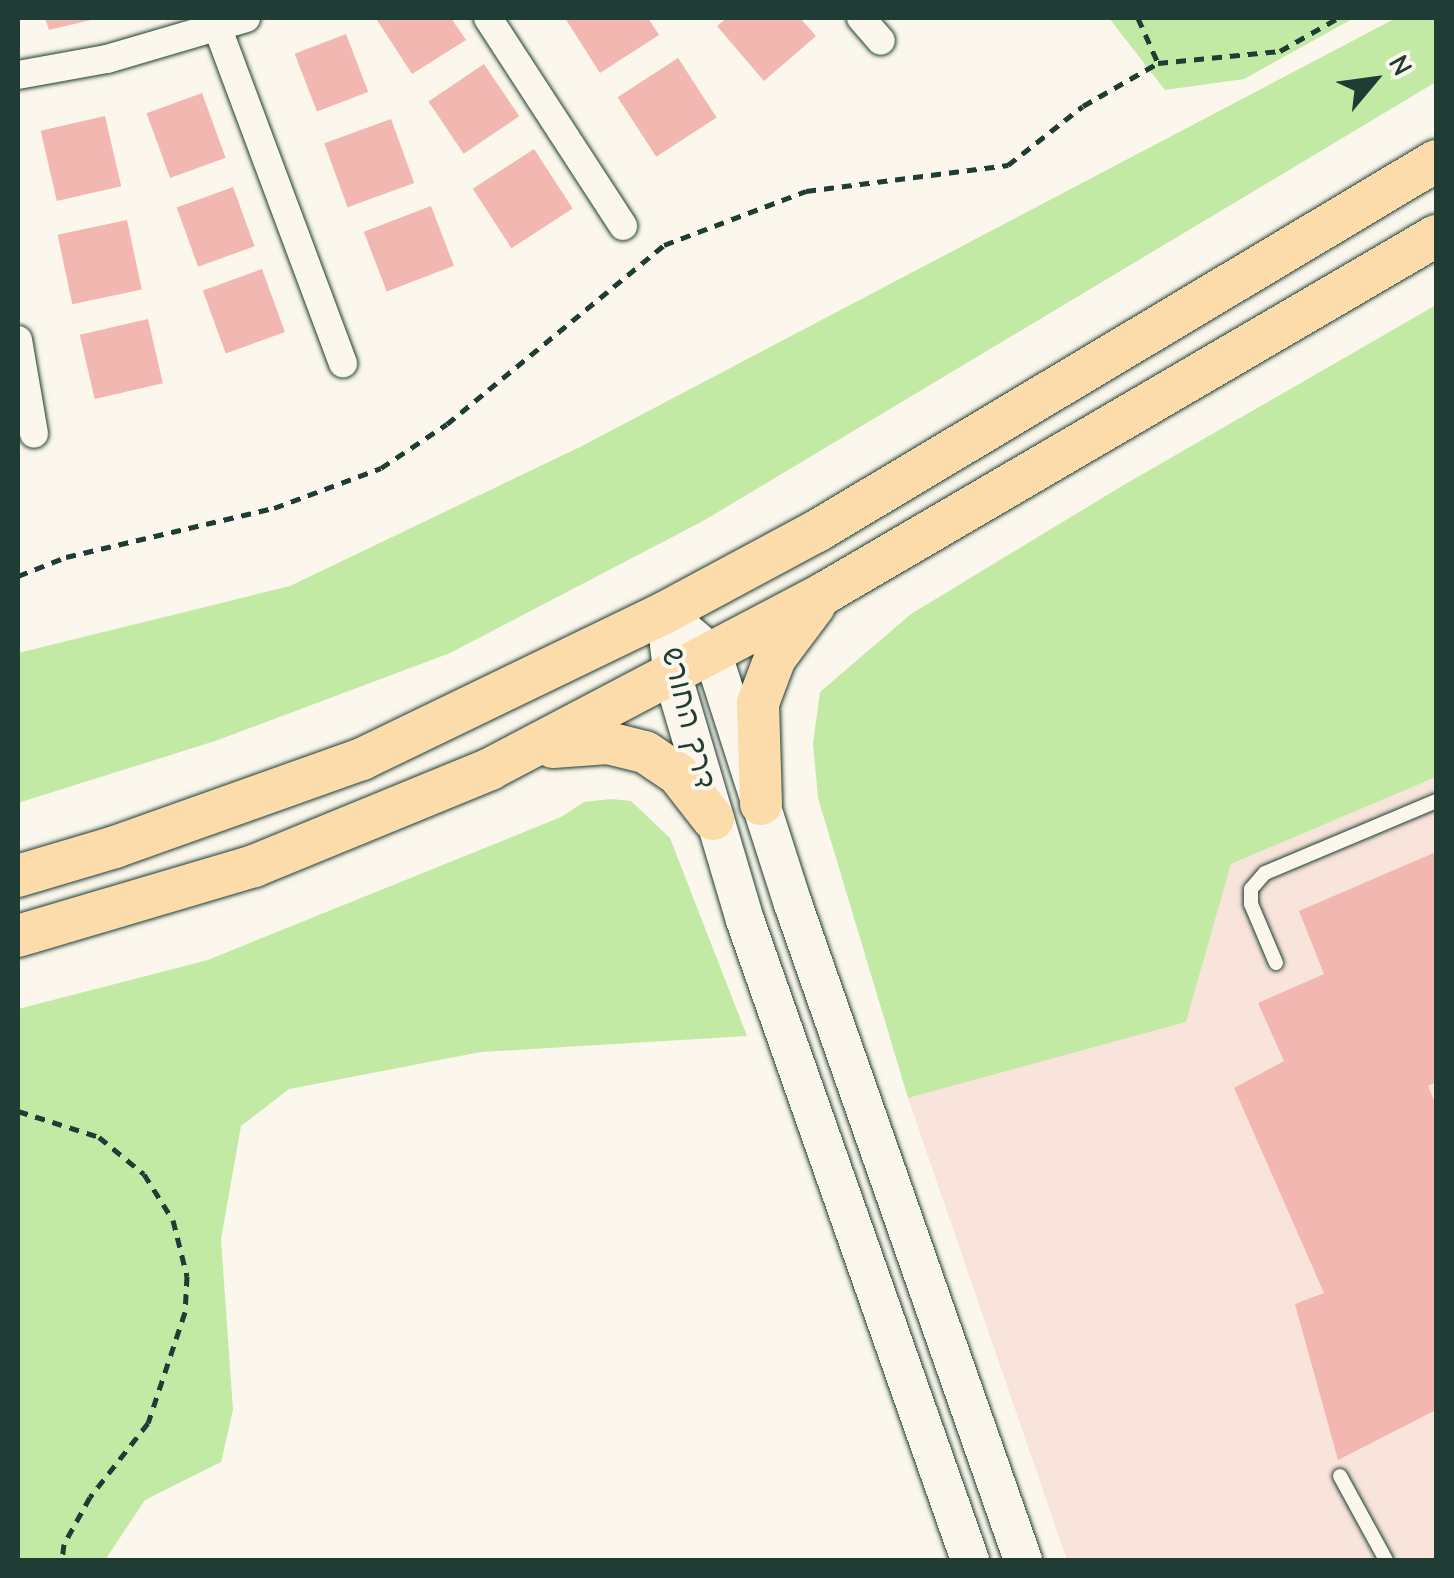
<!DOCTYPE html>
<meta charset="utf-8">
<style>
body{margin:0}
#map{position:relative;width:1454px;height:1578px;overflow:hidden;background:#fbf7ec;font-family:"Comic Neue","Playpen Sans Hebrew",sans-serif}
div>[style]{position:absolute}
.built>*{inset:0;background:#f8e4da}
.green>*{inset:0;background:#c2eaa5}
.building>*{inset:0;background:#f2b7b0;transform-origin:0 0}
.path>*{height:5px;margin-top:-2.5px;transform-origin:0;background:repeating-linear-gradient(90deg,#1f3d34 0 10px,transparent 0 18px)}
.roads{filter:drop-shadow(0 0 2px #1f3d34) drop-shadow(0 0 2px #1f3d34)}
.lane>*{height:14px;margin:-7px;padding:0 7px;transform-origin:7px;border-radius:7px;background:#fbf7ec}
.street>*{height:28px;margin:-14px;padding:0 14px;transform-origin:14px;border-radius:14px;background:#fbf7ec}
.secondary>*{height:38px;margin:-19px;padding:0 19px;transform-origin:19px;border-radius:19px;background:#fbf7ec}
.primary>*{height:42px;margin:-21px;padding:0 21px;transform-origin:21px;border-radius:21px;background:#fddcac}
span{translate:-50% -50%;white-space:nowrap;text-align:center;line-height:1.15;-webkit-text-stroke:8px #fbf7ec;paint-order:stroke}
.street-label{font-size:30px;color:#1f3d34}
.frame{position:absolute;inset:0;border:20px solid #1f3d34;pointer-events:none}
.north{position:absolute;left:1324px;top:30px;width:100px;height:100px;-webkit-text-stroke:8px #fbf7ec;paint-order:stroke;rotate:61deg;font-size:28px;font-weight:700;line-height:40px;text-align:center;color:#1f3d34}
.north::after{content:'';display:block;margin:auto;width:35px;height:45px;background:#1f3d34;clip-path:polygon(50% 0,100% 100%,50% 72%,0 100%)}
</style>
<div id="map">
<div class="built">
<i style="clip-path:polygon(1436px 777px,1436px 1560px,1067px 1560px,908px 1098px,1186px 1022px,1231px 864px)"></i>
</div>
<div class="green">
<i style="clip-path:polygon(1109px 18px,1354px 18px,1244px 79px,1165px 90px)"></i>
<i style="clip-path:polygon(1396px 18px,1436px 18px,1436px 82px,703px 521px,450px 653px,215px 741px,18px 803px,18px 653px,290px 586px,580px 447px)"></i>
<i style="clip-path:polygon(1436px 305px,1436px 777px,1231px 864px,1186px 1022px,908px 1098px,818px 798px,813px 744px,820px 692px,911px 614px,1122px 486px)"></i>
<i style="clip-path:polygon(611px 799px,631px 801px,670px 838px,747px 1036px,481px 1052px,289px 1089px,241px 1126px,221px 1239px,233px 1410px,221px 1462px,145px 1500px,105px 1560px,18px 1560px,18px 1009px,208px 960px,561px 817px,584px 802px)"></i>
</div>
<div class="building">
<i style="clip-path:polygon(45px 18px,95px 18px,95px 19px,49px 30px)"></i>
<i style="clip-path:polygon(382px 18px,451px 18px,466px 40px,412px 74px,377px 20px)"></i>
<i style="clip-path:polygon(565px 18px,648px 18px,659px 35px,600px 73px)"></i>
<i style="clip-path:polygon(727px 18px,800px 18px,816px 36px,764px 81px,717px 26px)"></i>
<i style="left:346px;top:34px;width:62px;height:55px;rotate:69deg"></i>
<i style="left:678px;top:58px;width:71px;height:72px;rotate:57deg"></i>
<i style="left:484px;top:64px;width:63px;height:67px;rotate:56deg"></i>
<i style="left:202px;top:93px;width:69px;height:59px;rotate:70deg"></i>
<i style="left:105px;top:116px;width:72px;height:66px;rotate:77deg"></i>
<i style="left:391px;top:119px;width:68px;height:71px;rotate:70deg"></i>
<i style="left:534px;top:149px;width:71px;height:73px;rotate:57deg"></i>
<i style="left:233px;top:187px;width:63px;height:60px;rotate:70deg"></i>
<i style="left:431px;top:206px;width:64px;height:72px;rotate:69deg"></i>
<i style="left:127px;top:220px;width:71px;height:71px;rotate:78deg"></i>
<i style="left:262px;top:269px;width:67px;height:63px;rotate:70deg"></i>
<i style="left:148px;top:319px;width:66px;height:70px;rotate:77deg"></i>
<i style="clip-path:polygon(1436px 852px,1436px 1082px,1428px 1086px,1436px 1105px,1436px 1410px,1338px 1460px,1295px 1304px,1324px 1293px,1234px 1088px,1284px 1061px,1258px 1003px,1324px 974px,1299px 911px)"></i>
</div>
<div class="path">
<i style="left:1138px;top:18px;width:49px;rotate:66deg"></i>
<i style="left:18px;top:576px;width:52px;rotate:-21.6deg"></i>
<i style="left:66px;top:557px;width:214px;rotate:-13.3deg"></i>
<i style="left:274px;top:508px;width:114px;rotate:-20.5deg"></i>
<i style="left:381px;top:468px;width:79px;rotate:-33.7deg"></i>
<i style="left:447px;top:424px;width:281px;rotate:-39.5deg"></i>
<i style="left:664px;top:245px;width:152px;rotate:-20.8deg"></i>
<i style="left:806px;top:191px;width:204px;rotate:-7.3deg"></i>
<i style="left:1008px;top:165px;width:95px;rotate:-38.2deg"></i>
<i style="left:1083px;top:106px;width:86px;rotate:-29.8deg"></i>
<i style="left:1158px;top:63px;width:123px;rotate:-5.6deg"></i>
<i style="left:1280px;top:51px;width:67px;rotate:-29.6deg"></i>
<i style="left:18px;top:1111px;width:85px;rotate:17.8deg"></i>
<i style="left:99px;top:1137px;width:58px;rotate:39.4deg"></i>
<i style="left:144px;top:1174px;width:54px;rotate:57.8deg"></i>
<i style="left:173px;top:1220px;width:58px;rotate:76deg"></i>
<i style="left:187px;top:1276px;width:36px;rotate:93deg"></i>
<i style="left:185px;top:1312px;width:117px;rotate:108.4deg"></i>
<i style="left:148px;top:1423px;width:94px;rotate:128.1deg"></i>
<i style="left:90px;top:1497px;width:54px;rotate:119deg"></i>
<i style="left:64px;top:1544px;width:16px;rotate:97deg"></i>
</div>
<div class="roads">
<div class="lane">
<i style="left:1276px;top:963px;width:64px;rotate:-113deg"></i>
<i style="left:1251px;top:904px;width:15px;rotate:-90deg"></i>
<i style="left:1251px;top:889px;width:21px;rotate:-49deg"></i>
<i style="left:1265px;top:873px;width:186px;rotate:-22.8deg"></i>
<i style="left:1340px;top:1476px;width:96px;rotate:61.3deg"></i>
</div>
<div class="street">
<i style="left:488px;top:18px;width:248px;rotate:57deg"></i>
<i style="left:861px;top:18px;width:30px;rotate:49deg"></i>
<i style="left:218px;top:29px;width:357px;rotate:69.5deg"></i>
<i style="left:18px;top:75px;width:90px;rotate:-10.2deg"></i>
<i style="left:107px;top:59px;width:145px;rotate:-16.4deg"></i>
<i style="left:18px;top:340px;width:95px;rotate:80.3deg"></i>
</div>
<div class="secondary">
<i style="left:664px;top:613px;width:65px;rotate:40.6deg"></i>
<i style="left:713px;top:655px;width:262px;rotate:72.2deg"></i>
<i style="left:793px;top:904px;width:695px;rotate:70.68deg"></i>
<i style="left:669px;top:645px;width:32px;rotate:83deg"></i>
<i style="left:673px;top:677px;width:253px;rotate:73.5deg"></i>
<i style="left:745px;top:920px;width:678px;rotate:70.63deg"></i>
</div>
<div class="primary">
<i style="left:553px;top:747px;width:55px;rotate:-4.2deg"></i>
<i style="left:608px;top:743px;width:38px;rotate:14deg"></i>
<i style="left:645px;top:752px;width:40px;rotate:34deg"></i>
<i style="left:678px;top:774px;width:57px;rotate:52.1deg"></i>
<i style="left:761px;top:804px;width:101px;rotate:-91.7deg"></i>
<i style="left:758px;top:703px;width:48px;rotate:-69.3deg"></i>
<i style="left:775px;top:658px;width:65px;rotate:-53.1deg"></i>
<i style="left:18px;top:876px;width:101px;rotate:-16.6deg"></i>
<i style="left:115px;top:847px;width:262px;rotate:-19.6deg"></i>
<i style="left:362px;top:759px;width:335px;rotate:-25.8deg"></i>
<i style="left:664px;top:613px;width:174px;rotate:-28.2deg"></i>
<i style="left:817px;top:531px;width:721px;rotate:-30.87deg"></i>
<i style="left:18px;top:936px;width:246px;rotate:-16.5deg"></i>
<i style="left:254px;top:866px;width:255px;rotate:-22.3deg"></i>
<i style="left:490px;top:769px;width:376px;rotate:-27.7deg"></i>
<i style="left:823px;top:594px;width:710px;rotate:-30.29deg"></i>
</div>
</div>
<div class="street-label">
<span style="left:688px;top:718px;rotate:76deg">דרך החורש</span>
</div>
<div class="frame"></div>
<div class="north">N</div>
</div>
